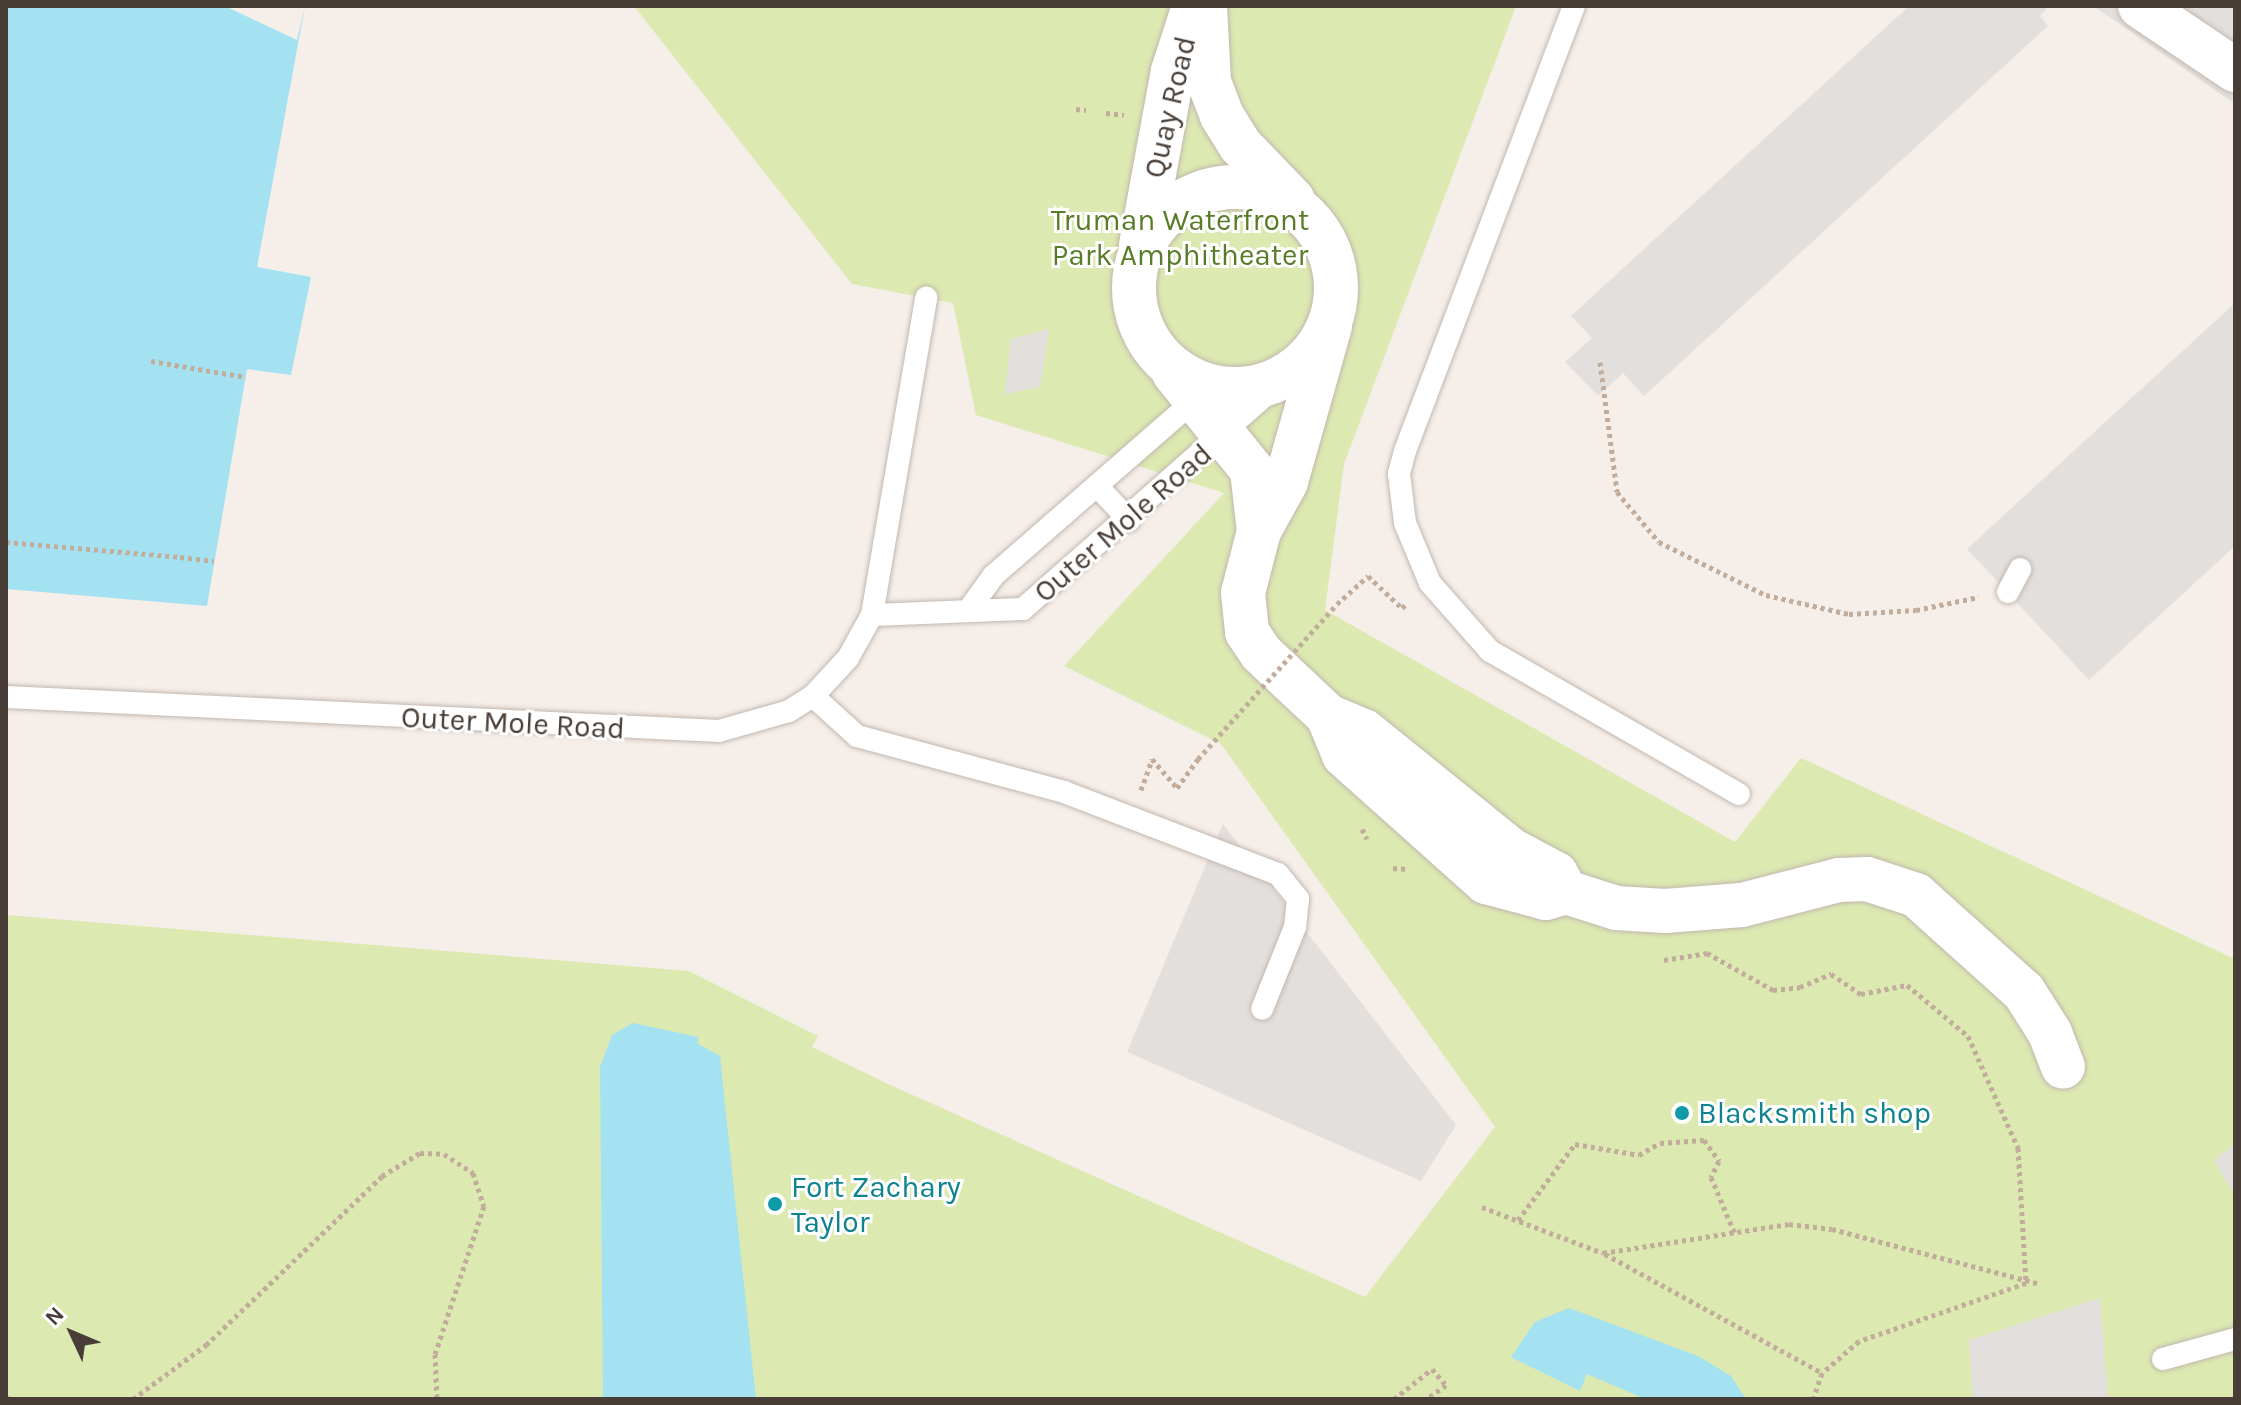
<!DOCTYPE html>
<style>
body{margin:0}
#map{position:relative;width:2241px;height:1405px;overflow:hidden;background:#f5eee9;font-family:Karla,sans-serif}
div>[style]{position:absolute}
.green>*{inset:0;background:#dce9b1}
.parking>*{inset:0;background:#e3dfdd}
.water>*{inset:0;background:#a4e2f2}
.pier>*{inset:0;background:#f5eee9}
.path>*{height:5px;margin-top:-2.5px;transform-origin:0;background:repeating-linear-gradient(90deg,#c2ad9c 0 4px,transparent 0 8px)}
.roads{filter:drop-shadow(0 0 2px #c3b7ae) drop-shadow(0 0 2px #c3b7ae)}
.service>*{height:22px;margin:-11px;padding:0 11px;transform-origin:11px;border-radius:11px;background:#fff}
.tertiary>*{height:44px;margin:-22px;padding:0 22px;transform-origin:22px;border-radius:22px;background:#fff}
.tertiary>.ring{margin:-22px;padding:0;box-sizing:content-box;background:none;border:44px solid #fff;border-radius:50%}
.path-bridge>*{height:5px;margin-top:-2.5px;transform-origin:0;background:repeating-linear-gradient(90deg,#c2ad9c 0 4px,transparent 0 8px)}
.dots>*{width:22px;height:22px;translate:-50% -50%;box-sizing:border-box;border:4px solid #fff;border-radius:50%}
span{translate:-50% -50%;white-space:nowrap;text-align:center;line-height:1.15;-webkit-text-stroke:6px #fff;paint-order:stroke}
.street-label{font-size:30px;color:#483e37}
.park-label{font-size:30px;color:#597c28}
.culture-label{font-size:30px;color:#0d838f}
.left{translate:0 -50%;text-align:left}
.frame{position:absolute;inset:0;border:8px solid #483e37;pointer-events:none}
.north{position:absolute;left:32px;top:1293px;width:80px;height:80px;-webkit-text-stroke:6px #fff;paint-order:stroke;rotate:314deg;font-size:22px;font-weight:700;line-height:32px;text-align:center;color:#483e37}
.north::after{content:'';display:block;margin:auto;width:28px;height:36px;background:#483e37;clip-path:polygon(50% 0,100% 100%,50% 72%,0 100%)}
</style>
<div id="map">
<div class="green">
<i style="clip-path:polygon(634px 6px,1516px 6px,1344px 464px,1325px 610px,1735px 842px,1801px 758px,2235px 959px,2235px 1399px,6px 1399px,6px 915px,689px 971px,818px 1036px,812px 1047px,888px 1084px,1365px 1297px,1495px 1127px,1221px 744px,1064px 666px,1224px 493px,976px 415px,953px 303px,852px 284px)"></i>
</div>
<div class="parking">
<i style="clip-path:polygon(1909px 6px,2049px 6px,2040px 16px,2048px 26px,1644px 396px,1623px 373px,1598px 396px,1565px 362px,1592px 338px,1571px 316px)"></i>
<i style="clip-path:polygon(2093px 6px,2235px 6px,2235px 104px,2111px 18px)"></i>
<i style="clip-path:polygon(2235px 303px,2235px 546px,2089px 680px,1967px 549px)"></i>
<i style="clip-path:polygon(1049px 329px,1040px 387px,1005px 394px,1011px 339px)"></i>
<i style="clip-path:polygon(1223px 824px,1456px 1125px,1421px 1181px,1127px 1052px)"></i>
<i style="clip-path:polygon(2235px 1144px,2235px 1196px,2214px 1160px)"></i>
<i style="clip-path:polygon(2100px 1298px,2108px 1399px,1973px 1399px,1969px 1340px)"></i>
</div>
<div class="water">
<i style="clip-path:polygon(6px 6px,305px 6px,257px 267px,311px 277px,291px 375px,247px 369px,207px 606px,6px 589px)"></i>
<i style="clip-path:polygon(633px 1023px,698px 1037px,698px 1044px,720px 1056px,756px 1399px,603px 1399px,600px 1067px,612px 1035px)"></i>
<i style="clip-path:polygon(1569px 1308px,1698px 1356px,1731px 1376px,1746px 1399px,1645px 1399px,1587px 1374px,1580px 1391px,1511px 1357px,1535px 1322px)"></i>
</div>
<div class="pier">
<i style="clip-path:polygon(225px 6px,305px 6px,297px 40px)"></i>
</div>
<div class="path">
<i style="left:1076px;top:109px;width:10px;rotate:6deg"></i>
<i style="left:1106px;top:113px;width:18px;rotate:6deg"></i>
<i style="left:151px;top:361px;width:96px;rotate:9.6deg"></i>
<i style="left:1600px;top:362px;width:131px;rotate:82.5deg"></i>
<i style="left:1617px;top:492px;width:65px;rotate:50deg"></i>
<i style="left:1659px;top:542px;width:119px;rotate:26.4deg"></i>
<i style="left:1766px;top:595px;width:85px;rotate:12.9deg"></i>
<i style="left:1849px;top:614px;width:67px;rotate:-3.4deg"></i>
<i style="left:1916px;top:610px;width:64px;rotate:-11.7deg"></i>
<i style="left:6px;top:542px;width:177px;rotate:4.9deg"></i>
<i style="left:180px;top:557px;width:34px;rotate:7deg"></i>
<i style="left:1337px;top:604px;width:42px;rotate:-42.1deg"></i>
<i style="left:1368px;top:576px;width:47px;rotate:43.3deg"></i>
<i style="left:1402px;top:608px;width:7px;rotate:-45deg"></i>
<i style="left:1141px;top:790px;width:33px;rotate:-70deg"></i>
<i style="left:1152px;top:759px;width:38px;rotate:49deg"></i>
<i style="left:1177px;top:788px;width:36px;rotate:-54deg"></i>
<i style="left:1362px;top:829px;width:11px;rotate:63deg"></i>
<i style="left:1393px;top:868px;width:15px;rotate:4deg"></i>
<i style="left:1664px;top:960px;width:44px;rotate:-9.2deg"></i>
<i style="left:1707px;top:953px;width:76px;rotate:29.3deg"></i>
<i style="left:1773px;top:990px;width:27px;rotate:-6deg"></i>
<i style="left:1800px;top:987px;width:34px;rotate:-23deg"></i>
<i style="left:1831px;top:974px;width:36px;rotate:34deg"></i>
<i style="left:1861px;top:994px;width:47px;rotate:-11.1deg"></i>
<i style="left:1907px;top:985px;width:80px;rotate:39.9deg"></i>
<i style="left:1968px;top:1036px;width:123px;rotate:65.9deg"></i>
<i style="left:2018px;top:1148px;width:135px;rotate:86.6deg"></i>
<i style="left:2026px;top:1283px;width:177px;rotate:160.8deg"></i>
<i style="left:1859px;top:1341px;width:49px;rotate:139.1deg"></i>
<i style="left:1822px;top:1373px;width:28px;rotate:109deg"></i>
<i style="left:1482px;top:1207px;width:129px;rotate:20.8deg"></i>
<i style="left:1603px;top:1253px;width:188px;rotate:-8.9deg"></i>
<i style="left:1789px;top:1224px;width:43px;rotate:6.6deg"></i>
<i style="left:1832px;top:1229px;width:215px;rotate:14.8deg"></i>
<i style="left:1518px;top:1220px;width:95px;rotate:-53.1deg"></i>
<i style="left:1575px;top:1144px;width:65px;rotate:9.8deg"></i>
<i style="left:1639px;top:1155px;width:24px;rotate:-30deg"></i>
<i style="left:1660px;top:1143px;width:44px;rotate:-3.9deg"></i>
<i style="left:1704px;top:1140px;width:26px;rotate:54deg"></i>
<i style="left:1719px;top:1161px;width:18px;rotate:117deg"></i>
<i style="left:1711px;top:1177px;width:62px;rotate:67.2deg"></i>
<i style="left:1605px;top:1254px;width:247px;rotate:28.7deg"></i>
<i style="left:6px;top:1397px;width:4px;rotate:27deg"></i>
<i style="left:133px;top:1399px;width:91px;rotate:-36.5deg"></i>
<i style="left:206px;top:1345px;width:244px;rotate:-43.8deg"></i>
<i style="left:382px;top:1176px;width:44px;rotate:-31.2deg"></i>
<i style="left:420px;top:1153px;width:24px;rotate:2deg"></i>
<i style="left:444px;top:1154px;width:35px;rotate:33deg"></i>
<i style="left:473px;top:1173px;width:35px;rotate:72deg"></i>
<i style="left:484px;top:1206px;width:156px;rotate:108.3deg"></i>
<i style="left:435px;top:1354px;width:45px;rotate:87.5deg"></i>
<i style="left:1394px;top:1399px;width:48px;rotate:-38.3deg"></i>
<i style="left:1432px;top:1369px;width:21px;rotate:49deg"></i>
<i style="left:1446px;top:1385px;width:24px;rotate:144deg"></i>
</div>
<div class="roads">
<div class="service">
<i style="left:1574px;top:6px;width:476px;rotate:110.8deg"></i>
<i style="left:1405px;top:451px;width:24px;rotate:105deg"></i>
<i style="left:1399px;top:474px;width:49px;rotate:83deg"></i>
<i style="left:1405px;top:523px;width:65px;rotate:67.4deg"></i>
<i style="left:1430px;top:583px;width:91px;rotate:48.6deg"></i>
<i style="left:1490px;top:651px;width:287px;rotate:29.9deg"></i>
<i style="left:1097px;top:486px;width:47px;rotate:46.7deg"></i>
<i style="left:2008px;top:592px;width:26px;rotate:-62deg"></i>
<i style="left:970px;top:608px;width:39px;rotate:-54deg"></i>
<i style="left:993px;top:576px;width:269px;rotate:-41.1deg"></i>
<i style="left:872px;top:615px;width:322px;rotate:-80.3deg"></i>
<i style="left:813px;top:696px;width:59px;rotate:42.3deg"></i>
<i style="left:857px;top:736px;width:214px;rotate:15.1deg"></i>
<i style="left:1064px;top:792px;width:229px;rotate:21deg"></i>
<i style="left:1278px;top:874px;width:32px;rotate:51deg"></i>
<i style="left:1298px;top:899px;width:28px;rotate:96deg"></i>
<i style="left:1295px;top:927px;width:88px;rotate:111.9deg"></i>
<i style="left:6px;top:697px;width:714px;rotate:2.73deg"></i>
<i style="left:719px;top:731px;width:73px;rotate:-15.9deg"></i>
<i style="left:789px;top:711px;width:28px;rotate:-32deg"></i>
<i style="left:813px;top:696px;width:52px;rotate:-47.4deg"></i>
<i style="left:848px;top:658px;width:49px;rotate:-60.8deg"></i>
<i style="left:872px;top:615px;width:151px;rotate:-2.3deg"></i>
<i style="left:1023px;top:609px;width:359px;rotate:-41.4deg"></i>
<i style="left:2163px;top:1359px;width:75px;rotate:-15.5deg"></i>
</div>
<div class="tertiary">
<i style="left:1205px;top:6px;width:76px;rotate:87deg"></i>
<i style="left:1209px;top:82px;width:36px;rotate:69deg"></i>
<i style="left:1222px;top:116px;width:34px;rotate:58deg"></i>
<i style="left:1240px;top:145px;width:76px;rotate:46.1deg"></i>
<i style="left:2140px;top:6px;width:115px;rotate:34deg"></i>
<i class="ring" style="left:1134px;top:187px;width:158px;height:158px"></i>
<i style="left:1141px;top:245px;width:177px;rotate:-79.6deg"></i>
<i style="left:1173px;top:71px;width:68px;rotate:-72.1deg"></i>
<i style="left:1330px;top:326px;width:162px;rotate:105.8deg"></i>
<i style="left:1286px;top:482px;width:56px;rotate:118.9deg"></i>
<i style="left:1259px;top:531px;width:64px;rotate:104.5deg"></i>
<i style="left:1243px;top:593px;width:39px;rotate:84deg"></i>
<i style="left:1247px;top:632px;width:25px;rotate:56deg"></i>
<i style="left:1261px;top:653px;width:92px;rotate:43.2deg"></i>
<i style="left:1328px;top:716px;width:39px;rotate:23deg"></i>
<i style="left:1364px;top:731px;width:189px;rotate:39deg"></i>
<i style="left:1511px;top:850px;width:51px;rotate:28.1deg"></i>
<i style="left:1556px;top:874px;width:21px;rotate:61deg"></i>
<i style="left:1174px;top:373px;width:124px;rotate:51.2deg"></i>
<i style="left:1252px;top:470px;width:61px;rotate:83.5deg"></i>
<i style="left:1328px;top:716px;width:42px;rotate:67.7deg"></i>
<i style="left:1344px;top:755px;width:191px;rotate:41.8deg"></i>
<i style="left:1486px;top:882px;width:62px;rotate:14.9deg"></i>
<i style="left:1546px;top:898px;width:21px;rotate:-17deg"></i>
<i style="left:1566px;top:892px;width:52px;rotate:17.7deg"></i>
<i style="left:1616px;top:908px;width:49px;rotate:3.5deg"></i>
<i style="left:1665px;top:911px;width:77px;rotate:-4.5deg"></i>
<i style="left:1742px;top:905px;width:100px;rotate:-14.5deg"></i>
<i style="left:1839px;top:880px;width:28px;rotate:-2deg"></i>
<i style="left:1867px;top:879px;width:52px;rotate:18.1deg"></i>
<i style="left:1916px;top:895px;width:145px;rotate:41.9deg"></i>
<i style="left:2024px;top:992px;width:49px;rotate:57.6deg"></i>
<i style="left:2050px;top:1033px;width:36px;rotate:69deg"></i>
</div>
</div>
<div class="path-bridge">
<i style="left:1198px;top:759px;width:208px;rotate:-48.1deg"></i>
</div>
<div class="dots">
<i style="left:1682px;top:1113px;background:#0f9aa8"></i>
<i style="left:775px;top:1204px;background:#0f9aa8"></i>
</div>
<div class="street-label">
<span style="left:1170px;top:107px;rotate:-77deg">Quay Road</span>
<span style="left:1123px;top:523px;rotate:-41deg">Outer Mole Road</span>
<span style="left:513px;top:723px;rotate:3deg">Outer Mole Road</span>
</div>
<div class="park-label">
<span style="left:1180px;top:237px">Truman Waterfront<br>Park Amphitheater</span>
</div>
<div class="culture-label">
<span class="left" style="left:1698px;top:1113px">Blacksmith shop</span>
<span class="left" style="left:791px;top:1204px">Fort Zachary<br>Taylor</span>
</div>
<div class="frame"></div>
<div class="north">N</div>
</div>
